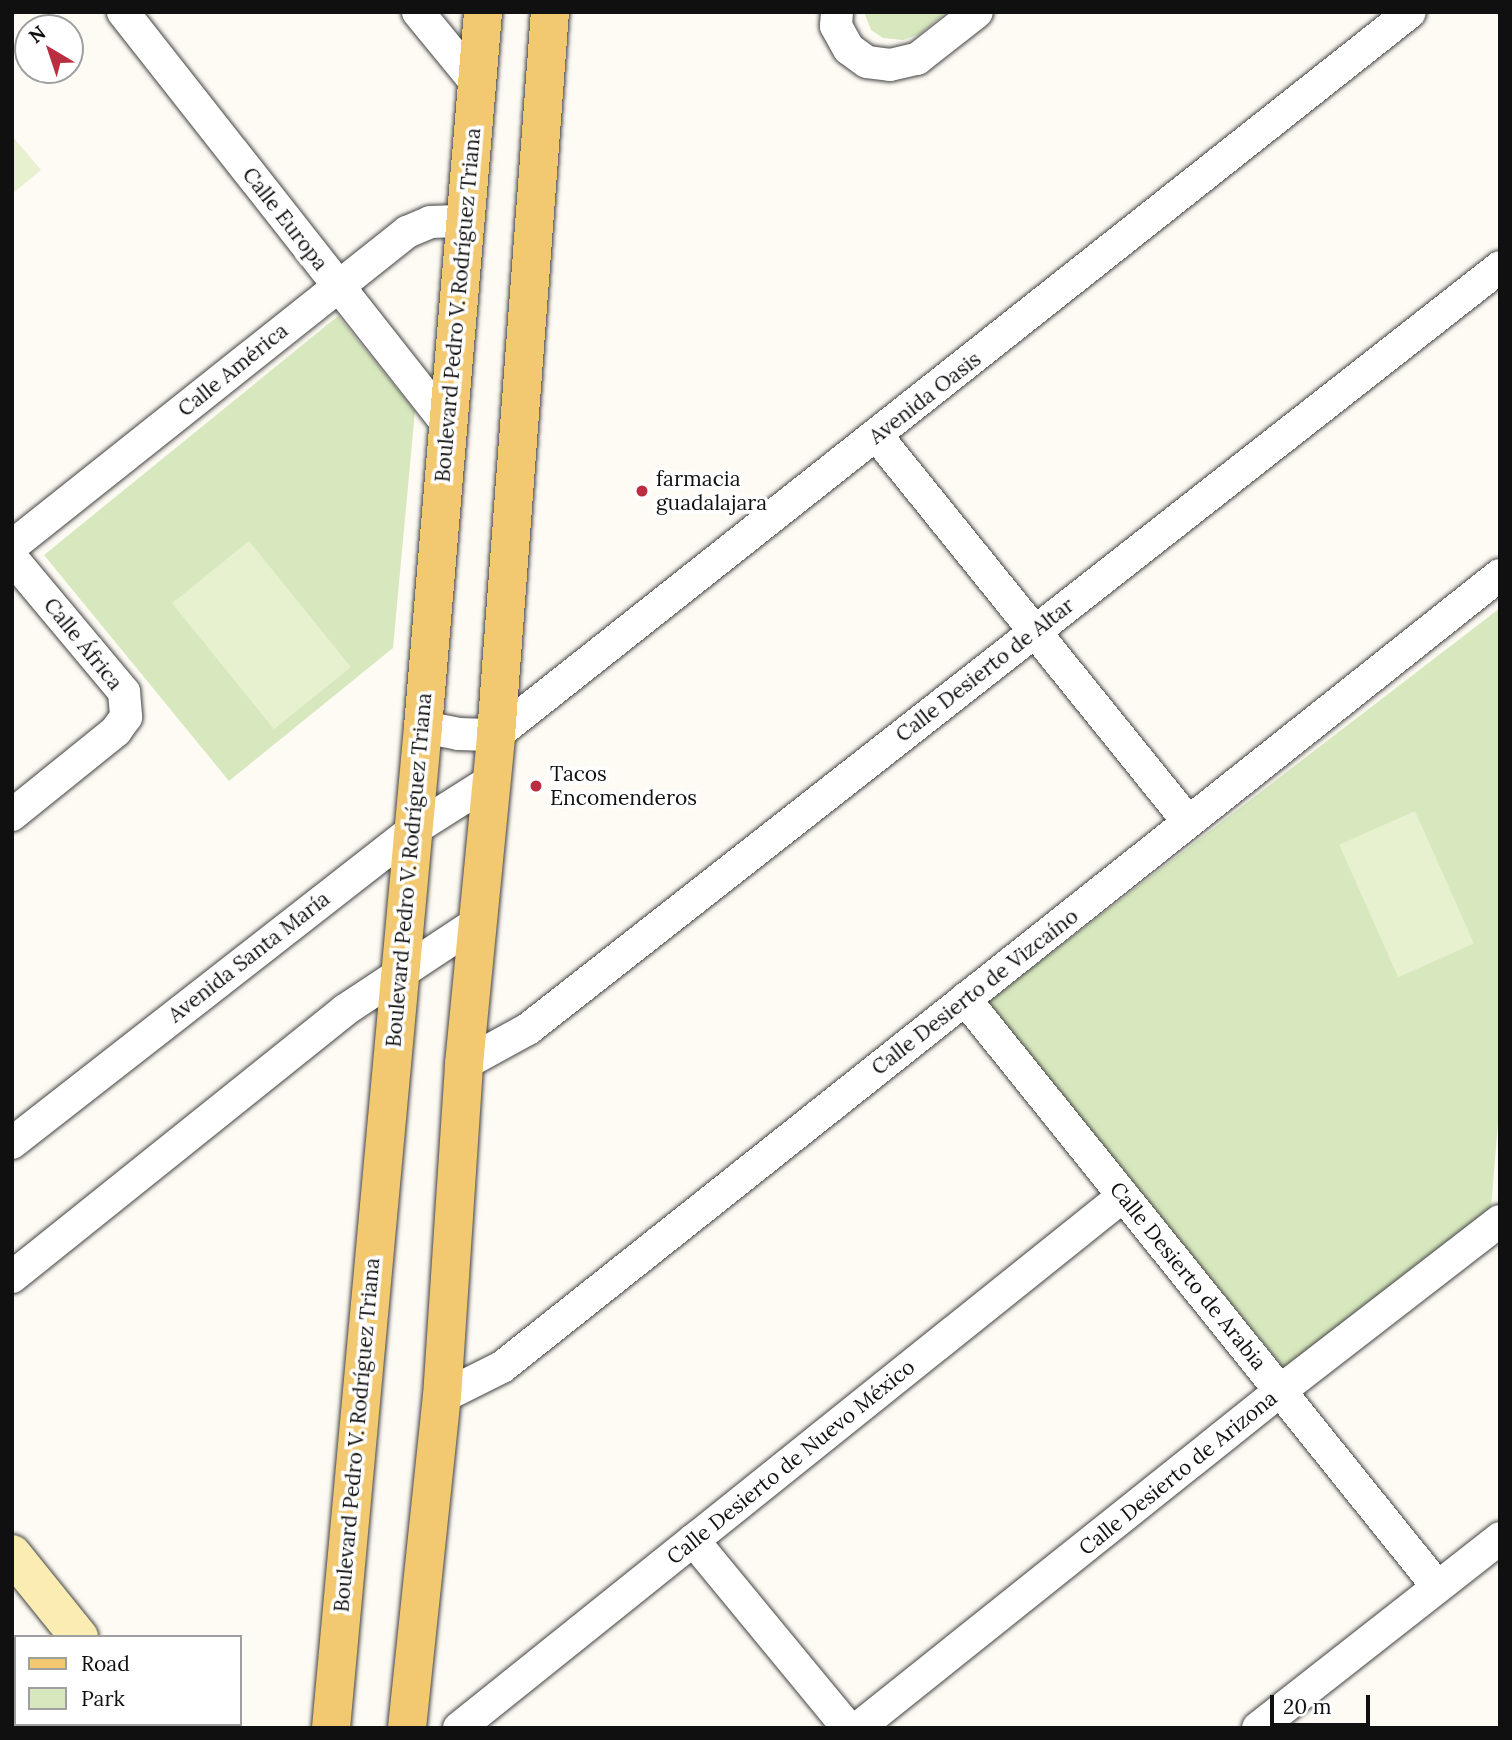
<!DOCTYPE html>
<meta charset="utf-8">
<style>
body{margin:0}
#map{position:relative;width:1512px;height:1740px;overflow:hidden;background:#fefbf4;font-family:Lora,serif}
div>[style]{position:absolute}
.green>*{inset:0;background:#d7e8be}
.pitch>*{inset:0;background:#e7f0cf;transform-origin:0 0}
.roads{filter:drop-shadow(0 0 2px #434343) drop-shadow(0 0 2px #434343)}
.service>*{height:16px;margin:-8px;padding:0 8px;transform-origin:8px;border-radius:8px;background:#fff}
.minor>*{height:32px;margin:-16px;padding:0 16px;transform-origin:16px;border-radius:16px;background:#fff}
.secondary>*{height:38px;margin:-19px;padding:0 19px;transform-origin:19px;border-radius:19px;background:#fbedb2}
.primary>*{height:38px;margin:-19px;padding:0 19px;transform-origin:19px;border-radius:19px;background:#f2c870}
.dots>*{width:19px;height:19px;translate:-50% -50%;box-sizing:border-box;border:4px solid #fff;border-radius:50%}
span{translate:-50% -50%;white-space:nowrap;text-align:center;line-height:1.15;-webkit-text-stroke:7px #fff;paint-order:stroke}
.street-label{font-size:21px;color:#101010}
.poi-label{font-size:21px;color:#101010}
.left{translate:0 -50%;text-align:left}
.frame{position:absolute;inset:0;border:14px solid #101010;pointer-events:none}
.legend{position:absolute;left:14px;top:1635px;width:228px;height:91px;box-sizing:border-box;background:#fff;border:2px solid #9f9f9f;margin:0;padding:9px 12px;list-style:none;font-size:21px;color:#101010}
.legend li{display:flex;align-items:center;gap:14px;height:35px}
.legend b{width:35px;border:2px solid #9f9f9f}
.north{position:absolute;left:14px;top:14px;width:70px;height:70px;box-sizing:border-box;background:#fff;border:2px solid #9f9f9f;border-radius:50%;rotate:321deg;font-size:19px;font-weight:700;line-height:28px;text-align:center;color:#101010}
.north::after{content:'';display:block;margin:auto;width:24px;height:32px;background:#bb2d40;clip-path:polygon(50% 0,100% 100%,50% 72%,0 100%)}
.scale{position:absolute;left:1270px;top:1695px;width:100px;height:32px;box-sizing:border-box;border:4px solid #101010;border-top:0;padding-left:9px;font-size:21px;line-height:24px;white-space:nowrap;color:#101010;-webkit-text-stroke:5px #fff;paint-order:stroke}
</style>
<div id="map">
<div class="green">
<i style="clip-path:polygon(864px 12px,946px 12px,920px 34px,903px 40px,883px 38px,871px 30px)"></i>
<i style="clip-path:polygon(338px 316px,415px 411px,393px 648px,229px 781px,44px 555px)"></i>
<i style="clip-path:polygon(1500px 608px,1500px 1100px,1491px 1207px,1286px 1371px,986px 1003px)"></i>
</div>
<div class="pitch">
<i style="clip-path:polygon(12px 136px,41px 170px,12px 194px)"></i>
<i style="left:249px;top:541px;width:162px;height:99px;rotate:51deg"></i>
<i style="left:1415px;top:811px;width:145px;height:83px;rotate:66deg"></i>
</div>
<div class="roads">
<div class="service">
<i style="left:125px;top:1728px;width:6px;rotate:-45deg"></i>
</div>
<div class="minor">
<i style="left:123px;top:12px;width:526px;rotate:51.8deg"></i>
<i style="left:418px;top:12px;width:93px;rotate:50.7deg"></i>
<i style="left:837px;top:12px;width:14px;rotate:94deg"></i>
<i style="left:836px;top:26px;width:26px;rotate:61deg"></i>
<i style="left:849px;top:49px;width:22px;rotate:36deg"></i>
<i style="left:867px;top:62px;width:23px;rotate:7deg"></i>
<i style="left:890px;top:65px;width:28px;rotate:-13deg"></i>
<i style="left:917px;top:59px;width:76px;rotate:-38.1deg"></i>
<i style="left:877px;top:436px;width:496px;rotate:51.1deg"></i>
<i style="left:12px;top:546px;width:505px;rotate:-38.48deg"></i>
<i style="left:407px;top:232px;width:25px;rotate:-23deg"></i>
<i style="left:430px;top:222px;width:35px;rotate:-2deg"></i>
<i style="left:12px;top:558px;width:175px;rotate:50.1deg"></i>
<i style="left:124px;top:692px;width:25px;rotate:85deg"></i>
<i style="left:126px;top:717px;width:17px;rotate:126deg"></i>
<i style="left:116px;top:731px;width:134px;rotate:141.1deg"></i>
<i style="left:423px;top:727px;width:37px;rotate:11deg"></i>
<i style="left:459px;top:734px;width:37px;rotate:2deg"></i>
<i style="left:496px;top:735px;width:1165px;rotate:-38.34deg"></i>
<i style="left:965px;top:999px;width:753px;rotate:51.2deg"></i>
<i style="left:464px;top:1064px;width:73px;rotate:-28.7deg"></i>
<i style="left:528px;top:1029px;width:1235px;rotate:-38.09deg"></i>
<i style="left:12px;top:1143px;width:509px;rotate:-37.97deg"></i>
<i style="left:413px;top:830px;width:93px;rotate:-32.3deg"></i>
<i style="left:12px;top:1277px;width:427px;rotate:-38.7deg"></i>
<i style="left:345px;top:1010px;width:159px;rotate:-33.5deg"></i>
<i style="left:442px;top:1397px;width:67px;rotate:-26.6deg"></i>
<i style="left:502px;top:1367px;width:1274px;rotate:-38.44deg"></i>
<i style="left:693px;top:1540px;width:244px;rotate:50.5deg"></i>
<i style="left:459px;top:1728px;width:851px;rotate:-38.7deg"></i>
<i style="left:858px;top:1728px;width:540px;rotate:-38.61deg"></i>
<i style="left:1280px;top:1391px;width:278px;rotate:-37.7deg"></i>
<i style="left:1258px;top:1728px;width:308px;rotate:-38.1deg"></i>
</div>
<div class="secondary">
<i style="left:12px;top:1554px;width:107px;rotate:51.1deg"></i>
<i style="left:150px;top:1724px;width:4px;rotate:63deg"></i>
</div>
<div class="primary">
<i style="left:331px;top:1728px;width:1005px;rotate:-84.75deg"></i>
<i style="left:423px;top:727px;width:718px;rotate:-85.2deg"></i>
<i style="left:407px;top:1728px;width:333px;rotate:-84deg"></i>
<i style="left:442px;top:1397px;width:334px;rotate:-86.2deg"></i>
<i style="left:464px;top:1064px;width:331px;rotate:-84.4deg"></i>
<i style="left:496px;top:735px;width:725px;rotate:-85.73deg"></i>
</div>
</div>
<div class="dots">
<i style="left:642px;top:491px;background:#bb2d40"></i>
<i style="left:536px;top:786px;background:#bb2d40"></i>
</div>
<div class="street-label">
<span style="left:285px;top:219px;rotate:52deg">Calle Europa</span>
<span style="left:458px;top:305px;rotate:-85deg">Boulevard Pedro V. Rodríguez Triana</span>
<span style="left:233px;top:370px;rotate:-39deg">Calle América</span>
<span style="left:925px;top:398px;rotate:-38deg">Avenida Oasis</span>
<span style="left:83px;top:644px;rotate:51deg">Calle África</span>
<span style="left:985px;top:670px;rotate:-38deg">Calle Desierto de Altar</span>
<span style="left:409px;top:870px;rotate:-85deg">Boulevard Pedro V. Rodríguez Triana</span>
<span style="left:249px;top:957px;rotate:-38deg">Avenida Santa María</span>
<span style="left:975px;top:992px;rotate:-38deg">Calle Desierto de Vizcaíno</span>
<span style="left:1188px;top:1276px;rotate:51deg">Calle Desierto de Arabia</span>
<span style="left:357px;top:1435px;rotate:-85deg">Boulevard Pedro V. Rodríguez Triana</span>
<span style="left:791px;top:1462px;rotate:-39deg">Calle Desierto de Nuevo México</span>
<span style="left:1178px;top:1473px;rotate:-39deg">Calle Desierto de Arizona</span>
</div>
<div class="poi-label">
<span class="left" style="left:656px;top:491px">farmacia<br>guadalajara</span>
<span class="left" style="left:550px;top:786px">Tacos<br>Encomenderos</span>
</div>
<div class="frame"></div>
<ul class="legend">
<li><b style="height:9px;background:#f2c870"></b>Road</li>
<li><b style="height:19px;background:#d7e8be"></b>Park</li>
</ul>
<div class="north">N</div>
<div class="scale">20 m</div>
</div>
